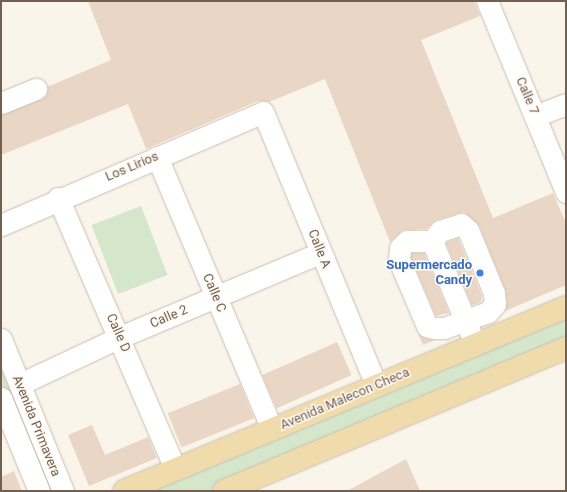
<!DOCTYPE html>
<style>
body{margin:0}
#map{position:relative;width:567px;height:492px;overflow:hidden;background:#faf5eb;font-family:Roboto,sans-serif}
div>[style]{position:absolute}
.green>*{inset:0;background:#d4e7cb;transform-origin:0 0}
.building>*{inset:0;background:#ead6c4;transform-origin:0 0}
.roads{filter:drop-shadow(0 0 1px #cbbeb2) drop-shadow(0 0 1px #cbbeb2)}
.minor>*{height:21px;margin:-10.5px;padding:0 10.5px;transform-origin:10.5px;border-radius:10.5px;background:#fff}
.major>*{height:22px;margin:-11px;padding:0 11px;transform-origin:11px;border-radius:11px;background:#f0dbac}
.dots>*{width:11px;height:11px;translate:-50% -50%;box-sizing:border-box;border:2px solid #fdf9f1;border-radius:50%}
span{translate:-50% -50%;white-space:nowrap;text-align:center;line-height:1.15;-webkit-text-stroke:3px #fdf9f1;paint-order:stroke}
.street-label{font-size:13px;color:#725f51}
.shop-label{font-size:13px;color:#366cbe;font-weight:700}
.right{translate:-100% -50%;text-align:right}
.frame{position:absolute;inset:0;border:2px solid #725f51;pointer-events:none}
</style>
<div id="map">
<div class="green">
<i style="left:141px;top:206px;width:74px;height:53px;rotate:69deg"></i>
<i style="clip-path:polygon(566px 313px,566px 341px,210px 491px,139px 491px)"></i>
<i style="clip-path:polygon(1px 355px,57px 491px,46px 491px,1px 384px)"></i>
</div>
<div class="building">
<i style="clip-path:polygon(88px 1px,474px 1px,480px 16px,421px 40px,493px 218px,553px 193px,566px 223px,566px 285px,505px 311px,507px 303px,505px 289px,479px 225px,464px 212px,436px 220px,426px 229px,403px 230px,390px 242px,325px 79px,269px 102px,258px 101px,146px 149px,128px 104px,1px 155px,1px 115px,40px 100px,46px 96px,47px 87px,111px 60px)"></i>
<i style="clip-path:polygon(458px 238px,482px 296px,481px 302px,472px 305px,446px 243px)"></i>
<i style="clip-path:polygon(412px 253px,424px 253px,449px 313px,436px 316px,411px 258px)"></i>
<i style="clip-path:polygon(418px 334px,424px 338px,435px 340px,423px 345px)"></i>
<i style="left:337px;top:342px;width:36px;height:82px;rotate:66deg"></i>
<i style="left:240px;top:384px;width:37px;height:78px;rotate:68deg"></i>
<i style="clip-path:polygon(92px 425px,105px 455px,148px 437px,157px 458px,89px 486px,68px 435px)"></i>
<i style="clip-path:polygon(406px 459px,420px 491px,347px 491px)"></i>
<i style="clip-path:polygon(14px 471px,22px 491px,1px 491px,1px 477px)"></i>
</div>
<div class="roads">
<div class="minor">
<i style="left:487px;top:1px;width:207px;rotate:67.5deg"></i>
<i style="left:1px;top:103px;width:38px;rotate:-22deg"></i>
<i style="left:535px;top:116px;width:33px;rotate:-21deg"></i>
<i style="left:157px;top:157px;width:295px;rotate:67.1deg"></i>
<i style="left:58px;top:198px;width:294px;rotate:66.6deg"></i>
<i style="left:461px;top:224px;width:9px;rotate:41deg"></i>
<i style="left:468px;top:230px;width:68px;rotate:67.6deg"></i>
<i style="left:494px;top:293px;width:11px;rotate:85deg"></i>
<i style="left:495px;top:304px;width:11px;rotate:131deg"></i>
<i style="left:488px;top:312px;width:47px;rotate:160deg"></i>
<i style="left:444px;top:328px;width:10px;rotate:180deg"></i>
<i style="left:434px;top:328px;width:7px;rotate:-164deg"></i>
<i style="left:427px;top:326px;width:72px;rotate:-113deg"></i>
<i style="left:399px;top:260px;width:12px;rotate:-85deg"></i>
<i style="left:400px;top:248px;width:10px;rotate:-45deg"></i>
<i style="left:407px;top:241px;width:25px"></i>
<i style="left:432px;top:241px;width:13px;rotate:-51deg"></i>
<i style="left:440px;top:231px;width:22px;rotate:-18deg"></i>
<i style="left:1px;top:225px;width:285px;rotate:-23.3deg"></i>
<i style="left:263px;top:112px;width:295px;rotate:67.5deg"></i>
<i style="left:432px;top:241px;width:99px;rotate:67.3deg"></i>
<i style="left:1px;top:339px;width:164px;rotate:67.8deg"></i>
<i style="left:20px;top:384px;width:110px;rotate:-25.2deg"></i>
<i style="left:120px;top:337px;width:217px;rotate:-22.8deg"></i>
<i style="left:1px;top:398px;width:100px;rotate:67.8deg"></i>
</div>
<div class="major">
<i style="left:124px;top:491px;width:479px;rotate:-22.6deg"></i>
<i style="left:224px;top:491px;width:371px;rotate:-22.7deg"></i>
</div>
</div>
<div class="dots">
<i style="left:480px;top:273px;background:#3f7fe0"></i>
</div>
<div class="street-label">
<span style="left:527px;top:96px;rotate:67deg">Calle 7</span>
<span style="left:132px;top:167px;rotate:-23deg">Los Lirios</span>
<span style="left:319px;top:249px;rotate:68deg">Calle A</span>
<span style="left:214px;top:293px;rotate:67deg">Calle C</span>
<span style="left:169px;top:317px;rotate:-23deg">Calle 2</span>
<span style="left:118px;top:333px;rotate:66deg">Calle D</span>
<span style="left:345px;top:399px;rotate:-23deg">Avenida Malecon Checa</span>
<span style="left:36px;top:426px;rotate:68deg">Avenida Primavera</span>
</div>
<div class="shop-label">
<span class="right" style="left:472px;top:273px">Supermercado<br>Candy</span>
</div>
<div class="frame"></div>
</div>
